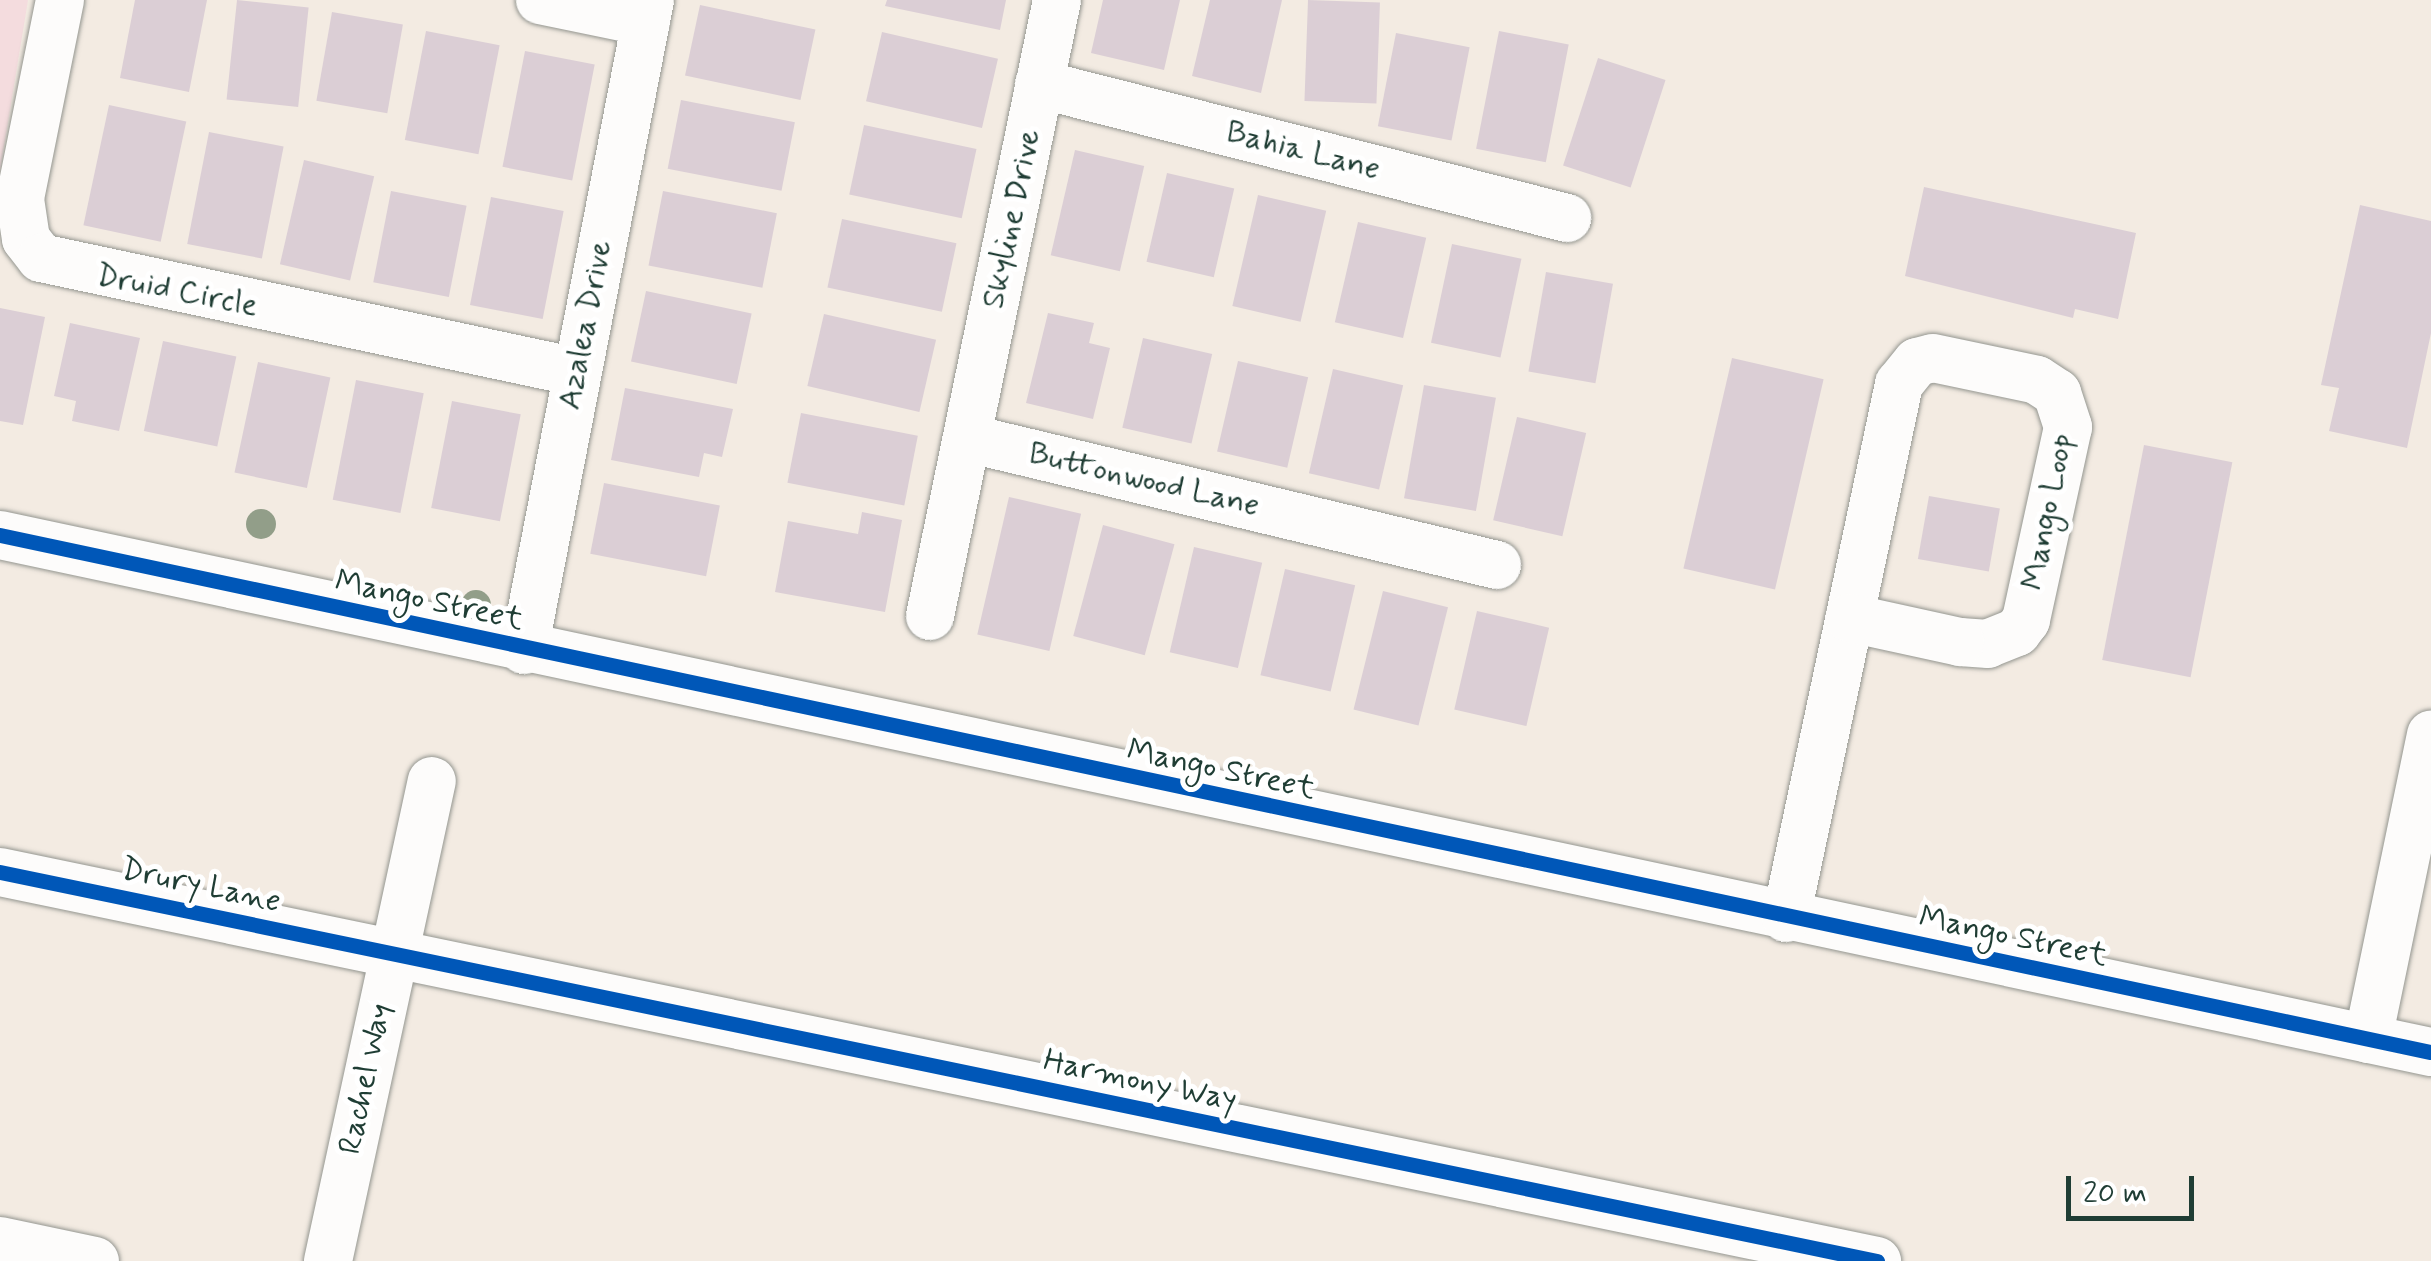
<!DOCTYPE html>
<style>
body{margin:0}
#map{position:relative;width:2431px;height:1261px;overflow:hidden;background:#f3ebe2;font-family:Mynerve,sans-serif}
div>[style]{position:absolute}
.built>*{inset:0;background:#f4dcde}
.building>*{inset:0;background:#dbced5;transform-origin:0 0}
.roads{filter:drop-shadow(0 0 2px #949690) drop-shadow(0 0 2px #949690)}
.minor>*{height:48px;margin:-24px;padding:0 24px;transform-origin:24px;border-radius:24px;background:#fdfcfb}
.cycleway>*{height:15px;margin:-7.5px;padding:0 7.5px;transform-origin:7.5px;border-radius:7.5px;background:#0057b8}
.trees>*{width:30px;height:30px;margin:-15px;border-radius:50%;background:#929e89}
span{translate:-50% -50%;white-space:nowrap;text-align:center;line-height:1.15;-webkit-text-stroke:10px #fff;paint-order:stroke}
.street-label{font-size:32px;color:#1f3d34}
.scale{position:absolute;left:2066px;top:1176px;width:128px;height:45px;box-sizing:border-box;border:5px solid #1f3d34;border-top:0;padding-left:12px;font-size:30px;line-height:35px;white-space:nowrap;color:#1f3d34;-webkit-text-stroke:8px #fff;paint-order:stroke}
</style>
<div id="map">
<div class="built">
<i style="clip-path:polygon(0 0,28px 0,0 171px)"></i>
</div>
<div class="building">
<i style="clip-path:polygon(135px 0,207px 0,189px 92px,120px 78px)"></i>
<i style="left:237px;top:0;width:72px;height:100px;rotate:6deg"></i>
<i style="clip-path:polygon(887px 0,1006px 0,1000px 30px,885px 6px)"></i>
<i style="clip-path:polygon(1103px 0,1180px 0,1164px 70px,1091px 53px)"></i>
<i style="clip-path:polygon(1210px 0,1282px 0,1261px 93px,1192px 76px)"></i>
<i style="left:1308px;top:0;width:72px;height:101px;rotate:2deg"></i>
<i style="left:700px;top:5px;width:118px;height:72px;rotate:12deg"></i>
<i style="left:332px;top:12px;width:72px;height:90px;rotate:10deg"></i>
<i style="left:426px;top:31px;width:75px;height:111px;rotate:11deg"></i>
<i style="left:1499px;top:31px;width:71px;height:120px;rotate:11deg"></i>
<i style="left:882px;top:32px;width:119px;height:71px;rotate:13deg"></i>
<i style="left:1396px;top:33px;width:75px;height:95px;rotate:11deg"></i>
<i style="left:525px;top:51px;width:71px;height:118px;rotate:11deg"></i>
<i style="left:1598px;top:58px;width:71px;height:113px;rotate:18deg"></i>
<i style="left:681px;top:100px;width:116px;height:70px;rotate:11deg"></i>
<i style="left:109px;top:105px;width:79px;height:123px;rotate:12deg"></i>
<i style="left:864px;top:125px;width:115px;height:71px;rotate:12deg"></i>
<i style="left:209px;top:132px;width:76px;height:114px;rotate:11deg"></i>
<i style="left:1075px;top:150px;width:71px;height:108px;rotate:13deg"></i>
<i style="left:304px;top:160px;width:72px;height:107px;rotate:13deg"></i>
<i style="left:1167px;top:173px;width:69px;height:91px;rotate:13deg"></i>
<i style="clip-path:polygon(1924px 187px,2136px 233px,2118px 319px,2075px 309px,2073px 318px,1905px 276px)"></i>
<i style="left:391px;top:191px;width:77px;height:93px;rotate:11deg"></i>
<i style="left:663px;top:191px;width:116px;height:76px;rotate:11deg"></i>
<i style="left:1258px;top:195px;width:70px;height:114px;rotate:13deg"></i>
<i style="left:491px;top:197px;width:74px;height:110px;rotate:11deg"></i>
<i style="clip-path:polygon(2360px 205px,2431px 221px,2431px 333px,2407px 448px,2329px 431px,2339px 388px,2321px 385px)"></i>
<i style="left:842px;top:219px;width:117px;height:70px;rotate:12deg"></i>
<i style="left:1358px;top:222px;width:70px;height:103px;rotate:13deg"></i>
<i style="left:1452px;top:244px;width:71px;height:101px;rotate:12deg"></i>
<i style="left:1546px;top:272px;width:68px;height:101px;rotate:10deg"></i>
<i style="left:646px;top:291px;width:108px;height:72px;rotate:12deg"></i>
<i style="clip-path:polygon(0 308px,45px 317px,23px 425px,0 421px)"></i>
<i style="clip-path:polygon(1048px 313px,1094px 323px,1089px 343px,1110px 348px,1093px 419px,1026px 403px)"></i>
<i style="left:824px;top:314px;width:115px;height:74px;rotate:13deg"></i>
<i style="clip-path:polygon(70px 323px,140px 338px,119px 431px,72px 421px,76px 401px,54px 396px)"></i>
<i style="left:1143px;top:338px;width:71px;height:92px;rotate:13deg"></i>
<i style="left:163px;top:341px;width:75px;height:92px;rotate:12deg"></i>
<i style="left:1732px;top:358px;width:94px;height:216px;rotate:13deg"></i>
<i style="left:1238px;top:361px;width:72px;height:93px;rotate:13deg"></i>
<i style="left:258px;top:362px;width:74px;height:113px;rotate:12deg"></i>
<i style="left:1333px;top:369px;width:72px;height:107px;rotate:13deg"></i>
<i style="left:356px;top:380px;width:69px;height:122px;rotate:11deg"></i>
<i style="left:1424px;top:385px;width:73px;height:115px;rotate:10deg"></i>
<i style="clip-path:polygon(625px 388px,733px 409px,722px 457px,704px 453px,699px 477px,611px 460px)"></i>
<i style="left:452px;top:401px;width:70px;height:109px;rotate:11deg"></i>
<i style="left:801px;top:413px;width:119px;height:71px;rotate:11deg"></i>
<i style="left:1517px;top:417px;width:71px;height:106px;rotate:13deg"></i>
<i style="left:2144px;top:445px;width:90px;height:219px;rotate:11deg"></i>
<i style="left:604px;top:483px;width:118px;height:72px;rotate:11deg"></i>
<i style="left:1929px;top:496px;width:72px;height:64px;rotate:10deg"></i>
<i style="left:1009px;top:497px;width:74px;height:141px;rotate:13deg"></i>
<i style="clip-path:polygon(862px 512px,902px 520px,885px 612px,775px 592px,788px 521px,858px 534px)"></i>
<i style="left:1103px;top:525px;width:74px;height:115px;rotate:15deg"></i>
<i style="left:1194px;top:547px;width:70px;height:108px;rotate:13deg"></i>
<i style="left:1285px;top:569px;width:72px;height:109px;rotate:13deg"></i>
<i style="left:1383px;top:591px;width:67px;height:122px;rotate:14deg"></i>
<i style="left:1477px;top:611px;width:74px;height:101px;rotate:13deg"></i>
</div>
<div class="roads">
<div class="minor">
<i style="left:60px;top:0;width:203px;rotate:101.4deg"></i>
<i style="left:20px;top:199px;width:40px;rotate:81.5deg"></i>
<i style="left:26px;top:239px;width:24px;rotate:52deg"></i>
<i style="left:41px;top:258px;width:548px;rotate:12.01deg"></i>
<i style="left:540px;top:0;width:108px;rotate:11.7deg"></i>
<i style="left:1039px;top:84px;width:545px;rotate:14.24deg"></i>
<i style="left:967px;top:438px;width:545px;rotate:13.48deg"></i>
<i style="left:0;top:535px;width:2485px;rotate:12.01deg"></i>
<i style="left:930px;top:616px;width:629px;rotate:-78.35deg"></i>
<i style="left:524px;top:650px;width:662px;rotate:-79.03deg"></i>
<i style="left:0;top:872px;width:1917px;rotate:11.71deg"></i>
<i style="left:1786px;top:918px;width:546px;rotate:-78.05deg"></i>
<i style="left:1899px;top:384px;width:28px;rotate:-51deg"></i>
<i style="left:1917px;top:362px;width:16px;rotate:-14deg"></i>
<i style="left:1933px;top:358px;width:106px;rotate:11.9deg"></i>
<i style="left:2037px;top:380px;width:24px;rotate:33deg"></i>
<i style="left:2057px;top:393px;width:36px;rotate:72deg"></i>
<i style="left:2068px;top:427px;width:198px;rotate:102.3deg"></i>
<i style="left:2026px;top:620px;width:15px;rotate:127deg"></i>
<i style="left:2017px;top:632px;width:31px;rotate:158deg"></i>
<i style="left:1988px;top:644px;width:28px;rotate:-176deg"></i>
<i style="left:1960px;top:642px;width:113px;rotate:-167.7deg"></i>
<i style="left:2368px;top:1039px;width:311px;rotate:-78.3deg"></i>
<i style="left:0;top:1241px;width:97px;rotate:11.9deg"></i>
<i style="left:328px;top:1261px;width:491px;rotate:-77.8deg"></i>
</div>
</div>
<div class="cycleway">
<i style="left:0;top:535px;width:2485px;rotate:12.01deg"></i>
<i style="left:0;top:872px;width:1917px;rotate:11.71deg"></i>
</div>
<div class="trees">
<i style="left:261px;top:524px"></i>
<i style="left:476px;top:605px"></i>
</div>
<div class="street-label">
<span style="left:1303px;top:151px;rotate:14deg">Bahia Lane</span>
<span style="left:1012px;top:219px;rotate:-78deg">Skyline Drive</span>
<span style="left:177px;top:291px;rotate:11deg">Druid Circle</span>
<span style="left:586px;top:325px;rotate:-79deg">Azalea Drive</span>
<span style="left:1144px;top:480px;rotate:13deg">Buttonwood Lane</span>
<span style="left:2048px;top:512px;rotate:-79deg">Mango Loop</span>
<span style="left:429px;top:601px;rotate:12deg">Mango Street</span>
<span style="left:1221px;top:770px;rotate:12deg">Mango Street</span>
<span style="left:201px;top:886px;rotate:12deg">Drury Lane</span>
<span style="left:2013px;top:937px;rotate:12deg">Mango Street</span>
<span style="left:366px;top:1079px;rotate:-78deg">Rachel Way</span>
<span style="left:1140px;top:1081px;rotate:12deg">Harmony Way</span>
</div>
<div class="scale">20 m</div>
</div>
